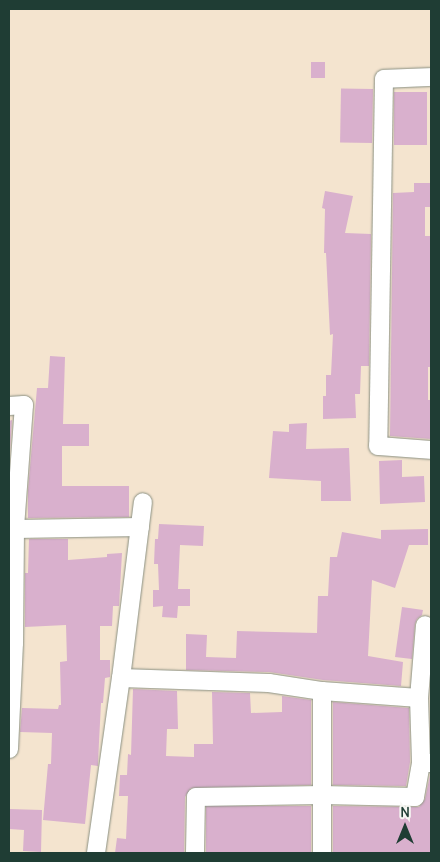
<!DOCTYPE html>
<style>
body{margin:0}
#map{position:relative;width:440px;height:862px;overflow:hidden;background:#f4e4cf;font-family:Delius,sans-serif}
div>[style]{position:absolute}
.building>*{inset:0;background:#d9b0cd;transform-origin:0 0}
.roads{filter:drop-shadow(0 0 1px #8a9082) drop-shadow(0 0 1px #8a9082)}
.minor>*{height:18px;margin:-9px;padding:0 9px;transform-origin:9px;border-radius:9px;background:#fff}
span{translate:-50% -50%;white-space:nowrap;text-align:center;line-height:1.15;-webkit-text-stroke:4.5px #f6f6f2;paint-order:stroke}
.frame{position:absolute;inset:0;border:10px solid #1f3d34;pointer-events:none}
.north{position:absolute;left:380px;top:802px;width:50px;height:50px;-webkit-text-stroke:4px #f6f6f2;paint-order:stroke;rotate:0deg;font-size:14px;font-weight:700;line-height:20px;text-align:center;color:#1f3d34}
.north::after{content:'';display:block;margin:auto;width:18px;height:22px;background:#1f3d34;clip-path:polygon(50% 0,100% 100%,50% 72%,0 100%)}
</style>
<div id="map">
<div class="building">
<i style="left:311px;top:62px;width:14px;height:16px"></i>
<i style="left:373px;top:89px;width:54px;height:32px;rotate:91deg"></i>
<i style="left:394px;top:92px;width:33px;height:53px"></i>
<i style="clip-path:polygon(414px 183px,431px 183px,431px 207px,425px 207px,425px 236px,431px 236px,431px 367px,428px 367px,428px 400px,431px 400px,431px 439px,390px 436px,393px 193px,414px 192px)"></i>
<i style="clip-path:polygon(325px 191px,353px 196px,345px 233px,371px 234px,369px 366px,361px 366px,360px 394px,355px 394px,356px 418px,323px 419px,323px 396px,326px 396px,326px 375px,331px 375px,333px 334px,330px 335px,326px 253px,324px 253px,325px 209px,322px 208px)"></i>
<i style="clip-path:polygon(50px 356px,65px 357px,63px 424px,89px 424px,89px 446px,62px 446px,62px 486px,129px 486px,129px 517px,28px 518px,28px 490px,37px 388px,48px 388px)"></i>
<i style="clip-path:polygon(12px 420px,9px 468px,9px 421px)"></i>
<i style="clip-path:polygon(307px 423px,306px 449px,349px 448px,351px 501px,321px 501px,321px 481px,269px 478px,273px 431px,289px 432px,289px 424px)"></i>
<i style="clip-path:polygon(402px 460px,402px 477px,424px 476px,425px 502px,380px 504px,379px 461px)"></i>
<i style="clip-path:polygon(159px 524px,204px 526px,203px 546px,180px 545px,178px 589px,190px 589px,190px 606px,178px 606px,177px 618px,162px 617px,163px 606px,153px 607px,153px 590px,159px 590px,158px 564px,154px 564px,155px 539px,158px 539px)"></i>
<i style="clip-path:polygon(428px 529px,428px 545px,409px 545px,395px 588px,372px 580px,368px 656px,403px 662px,401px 686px,323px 680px,269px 672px,186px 670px,186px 634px,207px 635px,206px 657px,236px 658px,237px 631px,317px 633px,318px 596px,328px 596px,330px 557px,337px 557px,342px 532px,381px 539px,381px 530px)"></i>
<i style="clip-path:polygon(29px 539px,68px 539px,68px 560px,107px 557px,107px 554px,122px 553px,119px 606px,113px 606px,112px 626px,100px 626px,100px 660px,110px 660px,110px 677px,105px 678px,103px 703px,101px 703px,98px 762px,98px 766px,91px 765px,85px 824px,43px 820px,48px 764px,51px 764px,52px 733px,20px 732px,22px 708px,58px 709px,59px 705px,61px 705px,60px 662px,67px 661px,66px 625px,25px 627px,25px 573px,28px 573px)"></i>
<i style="clip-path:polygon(402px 607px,423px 610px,422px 615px,417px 619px,415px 624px,412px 659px,395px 657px)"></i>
<i style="clip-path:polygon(133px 689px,177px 691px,178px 729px,167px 729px,166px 756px,194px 757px,194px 744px,213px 744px,212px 692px,250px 693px,251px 713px,282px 712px,282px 696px,311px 700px,311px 785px,191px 788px,185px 797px,184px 853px,115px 853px,117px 838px,126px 839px,128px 796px,119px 796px,120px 775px,127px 775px,128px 754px,131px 755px)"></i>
<i style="clip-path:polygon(333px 702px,409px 708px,410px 762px,406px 786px,333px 785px)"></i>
<i style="clip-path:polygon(430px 775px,431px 853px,333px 853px,333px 806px,419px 807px,425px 799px)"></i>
<i style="left:311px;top:806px;width:47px;height:105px;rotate:90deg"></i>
<i style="clip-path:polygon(9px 809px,42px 810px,41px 852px,23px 851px,24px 830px,9px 829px)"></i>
</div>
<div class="roads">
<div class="minor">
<i style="left:431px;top:77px;width:47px;rotate:177.6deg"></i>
<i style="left:384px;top:79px;width:367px;rotate:90.9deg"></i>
<i style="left:378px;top:446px;width:53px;rotate:4.3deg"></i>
<i style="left:9px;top:406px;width:15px;rotate:-4deg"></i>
<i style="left:24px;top:405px;width:124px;rotate:94.2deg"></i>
<i style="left:15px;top:529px;width:125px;rotate:-0.9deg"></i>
<i style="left:9px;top:529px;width:6px"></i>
<i style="left:15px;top:529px;width:114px;rotate:90.5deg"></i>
<i style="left:14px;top:643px;width:5px;rotate:-169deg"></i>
<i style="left:121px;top:678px;width:148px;rotate:1.9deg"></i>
<i style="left:269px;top:683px;width:54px;rotate:8.6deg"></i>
<i style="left:322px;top:691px;width:97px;rotate:4.1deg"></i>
<i style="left:419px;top:698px;width:65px;rotate:88.2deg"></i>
<i style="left:421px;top:763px;width:10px"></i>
<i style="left:419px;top:698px;width:73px;rotate:-85.3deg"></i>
<i style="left:9px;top:749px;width:106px;rotate:-87.3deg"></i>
<i style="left:96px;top:853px;width:177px;rotate:-81.9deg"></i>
<i style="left:121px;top:678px;width:177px;rotate:-82.9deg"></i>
<i style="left:195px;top:853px;width:56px;rotate:-89deg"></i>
<i style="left:196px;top:797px;width:126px;rotate:-0.9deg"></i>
<i style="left:322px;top:795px;width:93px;rotate:1.2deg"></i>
<i style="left:415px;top:797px;width:35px;rotate:-80deg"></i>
<i style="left:322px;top:853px;width:162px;rotate:-90deg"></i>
</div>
</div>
<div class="frame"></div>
<div class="north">N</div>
</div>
